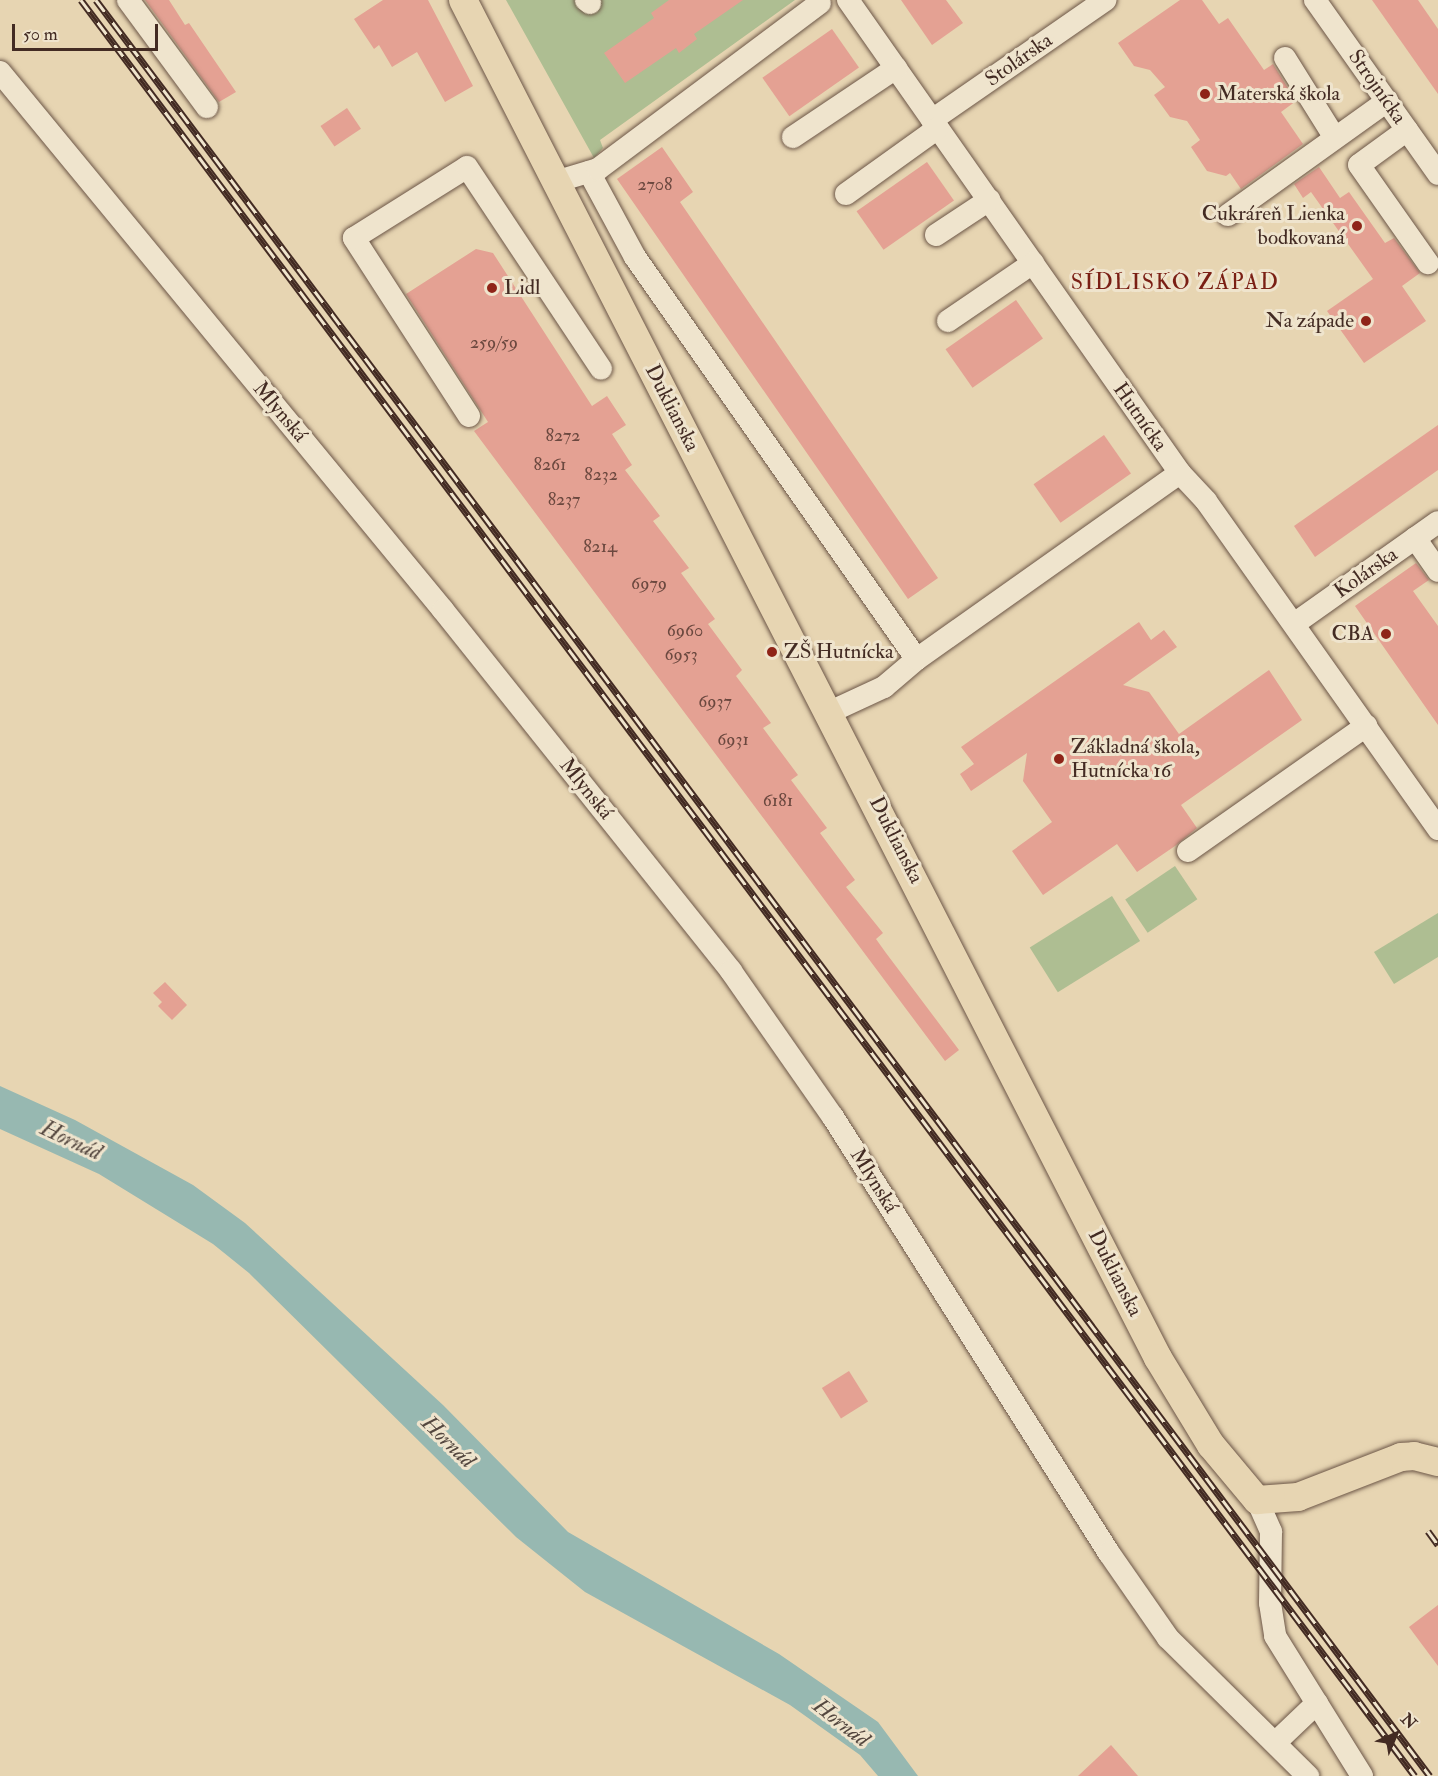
<!DOCTYPE html>
<meta charset="utf-8">
<style>
body{margin:0}
#map{position:relative;width:1438px;height:1776px;overflow:hidden;background:#e7d5b2;font-family:"IM FELL Double Pica",serif}
div>[style]{position:absolute}
.green>*{inset:0;background:#aebe92;transform-origin:0 0}
.water>*{inset:0;background:#97b8b1}
.building>*{inset:0;background:#e4a193;transform-origin:0 0}
.roads{filter:drop-shadow(0 0 2px #6c5647) drop-shadow(0 0 2px #6c5647)}
.minor>*{height:22px;margin:-11px;padding:0 11px;transform-origin:11px;border-radius:11px;background:#efe4cd}
.major>*{height:28px;margin:-14px;padding:0 14px;transform-origin:14px;border-radius:14px;background:#e7d5b2}
.rail>*{height:7px;margin-top:-3.5px;transform-origin:0;background:repeating-linear-gradient(90deg,#efe4cd 0 14px,#432b23 0 28px);box-sizing:border-box;border-block:2px solid #432b23}
.dots>*{width:16px;height:16px;translate:-50% -50%;box-sizing:border-box;border:3px solid #efe4cd;border-radius:50%}
span{translate:-50% -50%;white-space:nowrap;text-align:center;line-height:1.15;-webkit-text-stroke:6px #efe4cd;paint-order:stroke}
.number-label{font-size:18px;color:#6b483f}
.number-label span{-webkit-text-stroke-width:0}
.street-label{font-size:21px;color:#432b23}
.poi-label{font-size:21px;color:#432b23}
.left{translate:0 -50%;text-align:left}
.right{translate:-100% -50%;text-align:right}
.neighbourhood-label{font-size:22px;color:#7a1f14;letter-spacing:1.5px}
.water-label{font-size:22px;color:#54473f;font-style:italic}
.north{position:absolute;left:1366px;top:1704px;width:60px;height:60px;-webkit-text-stroke:4px #efe4cd;paint-order:stroke;rotate:45deg;font-size:16px;font-weight:700;line-height:24px;text-align:center;color:#432b23}
.north::after{content:'';display:block;margin:auto;width:21px;height:27px;background:#432b23;clip-path:polygon(50% 0,100% 100%,50% 72%,0 100%)}
.scale{position:absolute;left:12px;top:24px;width:146px;height:27px;box-sizing:border-box;border:3px solid #432b23;border-top:0;padding-left:8px;font-size:18px;line-height:21px;white-space:nowrap;color:#432b23;-webkit-text-stroke:4px #efe4cd;paint-order:stroke}
</style>
<div id="map">
<div class="green">
<i style="clip-path:polygon(506px 0,795px 0,600px 140px,603px 148px,594px 158px)"></i>
<i style="left:1175px;top:866px;width:40px;height:60px;rotate:56deg"></i>
<i style="left:1112px;top:896px;width:53px;height:97px;rotate:58deg"></i>
<i style="clip-path:polygon(1438px 913px,1438px 957px,1394px 984px,1374px 952px)"></i>
</div>
<div class="water">
<i style="clip-path:polygon(0 1086px,75px 1120px,193px 1185px,245px 1223px,443px 1405px,568px 1532px,779px 1654px,878px 1722px,918px 1776px,878px 1776px,860px 1755px,790px 1705px,585px 1592px,516px 1537px,249px 1273px,213px 1244px,99px 1174px,0 1129px)"></i>
</div>
<div class="building">
<i style="clip-path:polygon(145px 0,169px 0,185px 25px,189px 23px,236px 92px,219px 102px)"></i>
<i style="clip-path:polygon(383px 0,428px 0,473px 86px,445px 102px,417px 52px,392px 67px,379px 45px,374px 49px,354px 19px)"></i>
<i style="clip-path:polygon(669px 0,743px 0,694px 34px,697px 39px,679px 53px,676px 48px,625px 83px,604px 53px,654px 18px,651px 13px)"></i>
<i style="clip-path:polygon(901px 0,946px 0,963px 23px,932px 45px)"></i>
<i style="clip-path:polygon(1180px 0,1202px 0,1219px 24px,1228px 18px,1264px 70px,1273px 64px,1296px 101px,1281px 112px,1303px 144px,1241px 189px,1230px 173px,1226px 176px,1207px 171px,1191px 147px,1200px 140px,1187px 121px,1170px 117px,1154px 95px,1165px 87px,1150px 70px,1134px 66px,1118px 43px)"></i>
<i style="clip-path:polygon(1372px 0,1418px 0,1438px 29px,1438px 94px)"></i>
<i style="left:832px;top:29px;width:47px;height:85px;rotate:55deg"></i>
<i style="left:347px;top:108px;width:25px;height:32px;rotate:56deg"></i>
<i style="clip-path:polygon(662px 147px,693px 192px,680px 202px,938px 578px,908px 599px,617px 179px)"></i>
<i style="left:927px;top:162px;width:47px;height:86px;rotate:55deg"></i>
<i style="clip-path:polygon(1319px 167px,1340px 198px,1349px 192px,1385px 243px,1394px 238px,1420px 273px,1402px 286px,1426px 321px,1364px 363px,1327px 311px,1373px 279px,1311px 192px,1303px 198px,1294px 184px)"></i>
<i style="clip-path:polygon(476px 249px,493px 253px,592px 406px,607px 396px,626px 425px,612px 434px,632px 465px,625px 470px,660px 516px,653px 521px,689px 568px,681px 573px,715px 619px,708px 624px,742px 670px,736px 676px,771px 723px,763px 728px,798px 775px,791px 780px,827px 828px,820px 833px,855px 880px,846px 887px,883px 933px,876px 939px,886px 953px,959px 1050px,945px 1061px,474px 431px,488px 422px,406px 294px)"></i>
<i style="left:1016px;top:300px;width:47px;height:86px;rotate:55deg"></i>
<i style="clip-path:polygon(1438px 425px,1438px 470px,1315px 557px,1294px 526px)"></i>
<i style="left:1104px;top:435px;width:47px;height:86px;rotate:55deg"></i>
<i style="clip-path:polygon(1416px 563px,1429px 580px,1413px 591px,1438px 626px,1438px 725px,1355px 606px)"></i>
<i style="clip-path:polygon(1139px 622px,1151px 640px,1164px 630px,1177px 647px,1123px 685px,1149px 692px,1179px 734px,1269px 670px,1302px 720px,1181px 805px,1197px 828px,1175px 846px,1137px 872px,1117px 844px,1043px 895px,1012px 851px,1052px 822px,1023px 781px,1027px 753px,971px 791px,960px 774px,974px 764px,961px 747px)"></i>
<i style="clip-path:polygon(165px 982px,187px 1005px,172px 1020px,158px 1006px,162px 1002px,153px 993px)"></i>
<i style="left:849px;top:1371px;width:36px;height:32px;rotate:58deg"></i>
<i style="clip-path:polygon(1438px 1605px,1438px 1666px,1409px 1627px)"></i>
<i style="clip-path:polygon(1111px 1745px,1138px 1776px,1078px 1776px)"></i>
</div>
<div class="roads">
<div class="minor">
<i style="left:128px;top:0;width:133px;rotate:53.6deg"></i>
<i style="left:586px;top:0;width:5px;rotate:37deg"></i>
<i style="left:848px;top:0;width:578px;rotate:54.93deg"></i>
<i style="left:1180px;top:473px;width:38px;rotate:47deg"></i>
<i style="left:1206px;top:501px;width:402px;rotate:54.7deg"></i>
<i style="left:1315px;top:0;width:213px;rotate:54.7deg"></i>
<i style="left:1285px;top:58px;width:94px;rotate:58deg"></i>
<i style="left:0;top:72px;width:697px;rotate:50.53deg"></i>
<i style="left:443px;top:610px;width:462px;rotate:51.4deg"></i>
<i style="left:731px;top:971px;width:178px;rotate:55.1deg"></i>
<i style="left:833px;top:1117px;width:516px;rotate:57.67deg"></i>
<i style="left:1109px;top:1553px;width:103px;rotate:55.2deg"></i>
<i style="left:1168px;top:1638px;width:197px;rotate:44.6deg"></i>
<i style="left:932px;top:120px;width:211px;rotate:-34.7deg"></i>
<i style="left:1407px;top:130px;width:59px;rotate:143.9deg"></i>
<i style="left:1359px;top:165px;width:120px;rotate:54.9deg"></i>
<i style="left:793px;top:137px;width:124px;rotate:-33.8deg"></i>
<i style="left:589px;top:172px;width:97px;rotate:61.6deg"></i>
<i style="left:635px;top:257px;width:491px;rotate:55deg"></i>
<i style="left:555px;top:182px;width:45px;rotate:-16.8deg"></i>
<i style="left:598px;top:169px;width:277px;rotate:-36.8deg"></i>
<i style="left:846px;top:194px;width:113px;rotate:-35.7deg"></i>
<i style="left:1228px;top:215px;width:196px;rotate:-35.6deg"></i>
<i style="left:936px;top:235px;width:64px;rotate:-33.4deg"></i>
<i style="left:948px;top:321px;width:103px;rotate:-34.3deg"></i>
<i style="left:469px;top:416px;width:212px;rotate:-122.9deg"></i>
<i style="left:354px;top:238px;width:133px;rotate:-32.1deg"></i>
<i style="left:467px;top:167px;width:242px;rotate:56.4deg"></i>
<i style="left:1415px;top:538px;width:40px;rotate:55.1deg"></i>
<i style="left:1294px;top:624px;width:176px;rotate:-35.3deg"></i>
<i style="left:830px;top:712px;width:60px;rotate:-24.8deg"></i>
<i style="left:884px;top:687px;width:43px;rotate:-40.3deg"></i>
<i style="left:917px;top:659px;width:322px;rotate:-35.3deg"></i>
<i style="left:1188px;top:851px;width:218px;rotate:-35.1deg"></i>
<i style="left:1257px;top:1500px;width:35px;rotate:66deg"></i>
<i style="left:1271px;top:1532px;width:71px;rotate:90.8deg"></i>
<i style="left:1270px;top:1603px;width:33px;rotate:81deg"></i>
<i style="left:1275px;top:1636px;width:165px;rotate:58.1deg"></i>
<i style="left:1275px;top:1743px;width:58px;rotate:-43.6deg"></i>
</div>
<div class="major">
<i style="left:463px;top:0;width:1526px;rotate:62.9deg"></i>
<i style="left:1158px;top:1358px;width:102px;rotate:58.7deg"></i>
<i style="left:1211px;top:1445px;width:72px;rotate:50.1deg"></i>
<i style="left:1257px;top:1500px;width:41px;rotate:-4.2deg"></i>
<i style="left:1298px;top:1497px;width:110px;rotate:-21.2deg"></i>
<i style="left:1401px;top:1457px;width:13px;rotate:-4deg"></i>
<i style="left:1414px;top:1456px;width:25px;rotate:14deg"></i>
</div>
</div>
<div class="rail">
<i style="left:81px;top:0;width:2221px;rotate:53.09deg"></i>
<i style="left:96px;top:0;width:2221px;rotate:53.09deg"></i>
<i style="left:1428px;top:1531px;width:17px;rotate:54deg"></i>
</div>
<div class="dots">
<i style="left:1205px;top:94px;background:#8f2418"></i>
<i style="left:1357px;top:226px;background:#8f2418"></i>
<i style="left:492px;top:288px;background:#8f2418"></i>
<i style="left:1366px;top:321px;background:#8f2418"></i>
<i style="left:1386px;top:634px;background:#8f2418"></i>
<i style="left:772px;top:652px;background:#8f2418"></i>
<i style="left:1059px;top:759px;background:#8f2418"></i>
</div>
<div class="number-label">
<span style="left:655px;top:185px">2708</span>
<span style="left:494px;top:343px">259/59</span>
<span style="left:563px;top:436px">8272</span>
<span style="left:550px;top:465px">8261</span>
<span style="left:601px;top:475px">8232</span>
<span style="left:564px;top:500px">8237</span>
<span style="left:600px;top:547px">8214</span>
<span style="left:649px;top:584px">6979</span>
<span style="left:685px;top:631px">6960</span>
<span style="left:681px;top:655px">6953</span>
<span style="left:715px;top:702px">6937</span>
<span style="left:733px;top:740px">6931</span>
<span style="left:778px;top:801px">6181</span>
</div>
<div class="street-label">
<span style="left:1019px;top:60px;rotate:-35deg">Stolárska</span>
<span style="left:1377px;top:87px;rotate:55deg">Strojnícka</span>
<span style="left:672px;top:408px;rotate:63deg">Duklianska</span>
<span style="left:280px;top:412px;rotate:50deg">Mlynská</span>
<span style="left:1140px;top:417px;rotate:55deg">Hutnícka</span>
<span style="left:1366px;top:573px;rotate:-35deg">Kolárska</span>
<span style="left:586px;top:789px;rotate:51deg">Mlynská</span>
<span style="left:896px;top:840px;rotate:63deg">Duklianska</span>
<span style="left:874px;top:1181px;rotate:58deg">Mlynská</span>
<span style="left:1115px;top:1273px;rotate:63deg">Duklianska</span>
</div>
<div class="poi-label">
<span class="left" style="left:1217px;top:94px">Materská škola</span>
<span class="right" style="left:1345px;top:226px">Cukráreň Lienka<br>bodkovaná</span>
<span class="left" style="left:504px;top:288px">Lidl</span>
<span class="right" style="left:1354px;top:321px">Na západe</span>
<span class="right" style="left:1374px;top:634px">CBA</span>
<span class="left" style="left:784px;top:652px">ZŠ Hutnícka</span>
<span class="left" style="left:1071px;top:759px">Základná škola,<br>Hutnícka 16</span>
</div>
<div class="neighbourhood-label">
<span style="left:1175px;top:283px">SÍDLISKO ZÁPAD</span>
</div>
<div class="water-label">
<span style="left:71px;top:1141px;rotate:25deg">Hornád</span>
<span style="left:448px;top:1442px;rotate:44deg">Hornád</span>
<span style="left:841px;top:1723px;rotate:38deg">Hornád</span>
</div>
<div class="north">N</div>
<div class="scale">50 m</div>
</div>
